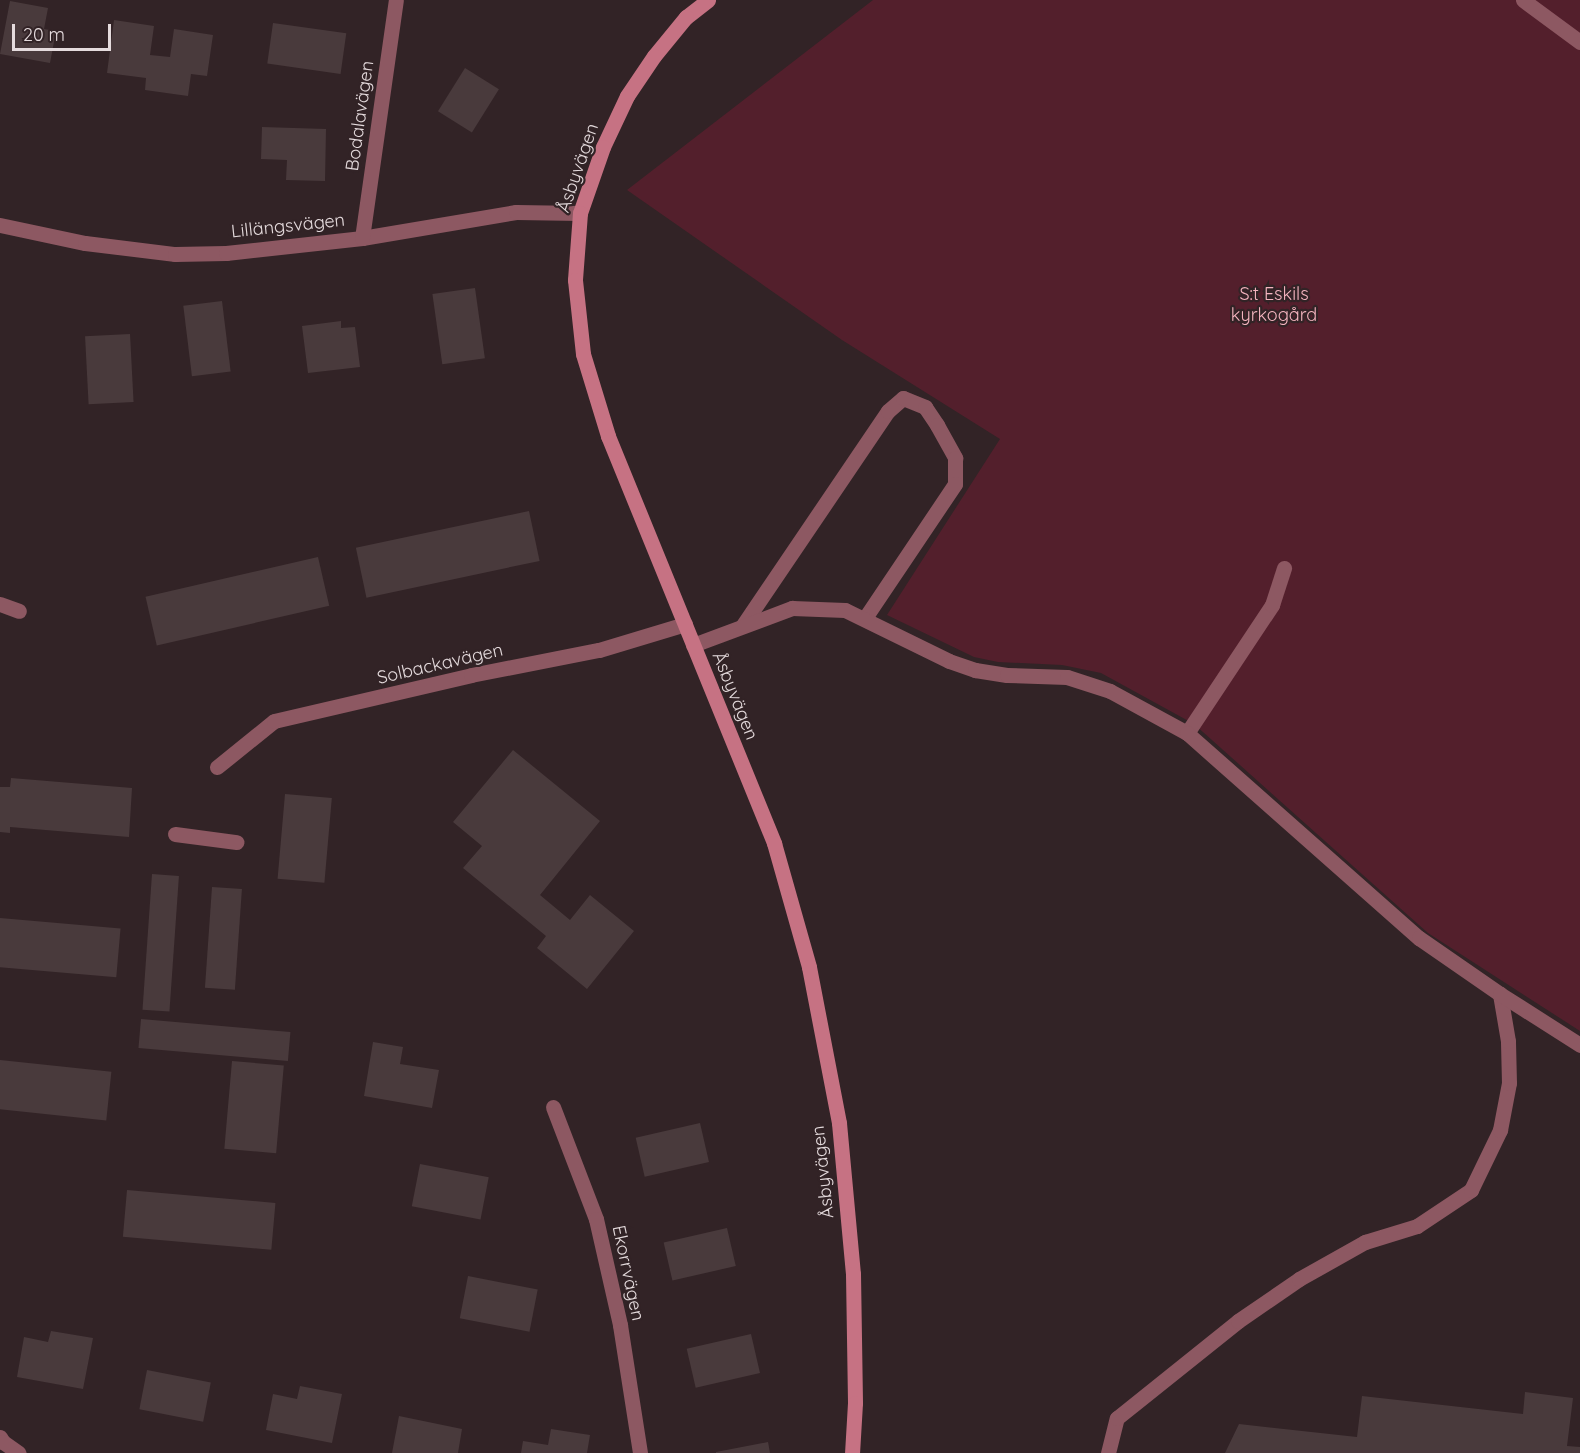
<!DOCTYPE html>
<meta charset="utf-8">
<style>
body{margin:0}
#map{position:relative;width:1580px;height:1453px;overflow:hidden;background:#322326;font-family:Quicksand,sans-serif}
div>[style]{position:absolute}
.green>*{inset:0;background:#531f2c}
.building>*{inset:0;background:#493a3c;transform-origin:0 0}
.lane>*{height:15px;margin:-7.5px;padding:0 7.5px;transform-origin:7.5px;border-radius:7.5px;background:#8d5862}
.street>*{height:15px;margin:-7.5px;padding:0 7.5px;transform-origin:7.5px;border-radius:7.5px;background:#8d5862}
.secondary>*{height:15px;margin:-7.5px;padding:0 7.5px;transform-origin:7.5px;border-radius:7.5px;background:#c67283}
span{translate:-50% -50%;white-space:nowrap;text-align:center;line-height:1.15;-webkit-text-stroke:4.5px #322326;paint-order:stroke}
.street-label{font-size:18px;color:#e5dbdd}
.park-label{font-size:18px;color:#f4b4bf}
.scale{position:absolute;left:12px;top:24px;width:99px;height:27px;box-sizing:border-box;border:3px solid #e5dbdd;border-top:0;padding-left:8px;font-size:18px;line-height:21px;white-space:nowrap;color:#e5dbdd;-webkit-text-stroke:4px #322326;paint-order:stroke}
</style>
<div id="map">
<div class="green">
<i style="clip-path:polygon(873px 0,1580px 0,1580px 1031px,1428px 933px,1194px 724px,1101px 673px,1062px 665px,998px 662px,974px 657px,887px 615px,1000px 439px,842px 340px,627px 190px)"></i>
</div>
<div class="building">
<i style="clip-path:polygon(10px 1px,48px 8px,44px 29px,56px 31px,50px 63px,0 54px)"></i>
<i style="clip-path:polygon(114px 20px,154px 26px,150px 55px,170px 57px,174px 29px,213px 35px,207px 76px,191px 74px,188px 96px,145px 90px,146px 78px,107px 73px)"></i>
<i style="left:273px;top:23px;width:74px;height:41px;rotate:8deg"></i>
<i style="left:465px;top:68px;width:40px;height:51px;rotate:32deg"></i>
<i style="clip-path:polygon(262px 127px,326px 129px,325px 181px,286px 180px,287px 160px,261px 159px)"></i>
<i style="left:475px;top:288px;width:71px;height:43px;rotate:82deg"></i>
<i style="left:222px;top:301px;width:71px;height:39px;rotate:83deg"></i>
<i style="clip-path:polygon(341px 321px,341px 328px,355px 327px,360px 367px,308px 373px,302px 326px)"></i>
<i style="left:130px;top:334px;width:68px;height:45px;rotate:87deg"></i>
<i style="left:529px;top:511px;width:51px;height:177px;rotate:78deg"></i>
<i style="left:318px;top:557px;width:50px;height:177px;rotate:77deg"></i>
<i style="clip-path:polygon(513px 750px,600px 821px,540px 895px,570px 920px,590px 895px,634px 931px,587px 989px,537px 948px,546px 936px,463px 868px,482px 846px,453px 822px)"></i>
<i style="clip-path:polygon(11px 778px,132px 788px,129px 837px,10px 827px,10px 833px,0 832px,0 787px,10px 787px)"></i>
<i style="left:285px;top:794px;width:47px;height:85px;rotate:5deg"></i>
<i style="left:152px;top:874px;width:27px;height:136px;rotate:4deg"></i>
<i style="left:212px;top:887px;width:30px;height:101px;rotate:4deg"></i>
<i style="left:0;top:918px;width:121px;height:49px;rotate:5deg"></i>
<i style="left:141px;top:1019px;width:150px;height:29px;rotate:5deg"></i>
<i style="clip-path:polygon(373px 1042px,403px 1047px,400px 1064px,439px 1070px,432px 1108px,364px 1096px)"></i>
<i style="left:0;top:1060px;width:112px;height:49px;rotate:6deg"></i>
<i style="left:232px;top:1061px;width:52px;height:88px;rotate:5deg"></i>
<i style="left:700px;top:1123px;width:40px;height:66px;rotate:77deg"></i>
<i style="left:420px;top:1164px;width:70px;height:43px;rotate:11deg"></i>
<i style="left:127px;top:1190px;width:149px;height:47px;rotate:5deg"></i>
<i style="left:727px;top:1228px;width:39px;height:65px;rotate:77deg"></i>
<i style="left:468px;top:1276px;width:71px;height:43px;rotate:11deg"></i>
<i style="clip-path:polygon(51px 1331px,93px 1338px,83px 1389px,17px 1377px,24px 1337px,48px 1342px)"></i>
<i style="left:751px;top:1334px;width:40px;height:66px;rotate:77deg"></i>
<i style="left:147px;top:1370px;width:65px;height:40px;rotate:11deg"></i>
<i style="clip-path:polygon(300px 1386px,342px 1394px,332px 1443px,266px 1430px,273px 1394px,297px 1399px)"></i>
<i style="clip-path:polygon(1525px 1392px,1573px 1398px,1567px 1446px,1580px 1447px,1580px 1453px,1225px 1453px,1239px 1424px,1357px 1437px,1362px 1396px,1523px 1414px)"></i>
<i style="clip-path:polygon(399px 1416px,462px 1429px,458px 1453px,392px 1453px)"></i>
<i style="clip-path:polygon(551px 1429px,590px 1435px,587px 1453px,521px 1453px,523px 1441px,548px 1445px)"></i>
<i style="clip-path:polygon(768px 1442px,770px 1453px,716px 1453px,716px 1452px)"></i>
</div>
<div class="lane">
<i style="left:1523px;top:0;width:71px;rotate:36.4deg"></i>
<i style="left:743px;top:625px;width:258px;rotate:-55.9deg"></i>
<i style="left:888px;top:411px;width:20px;rotate:-41deg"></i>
<i style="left:903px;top:398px;width:24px;rotate:22deg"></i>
<i style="left:925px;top:407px;width:22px;rotate:56deg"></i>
<i style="left:937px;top:425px;width:38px;rotate:61deg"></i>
<i style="left:955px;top:458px;width:26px;rotate:90deg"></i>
<i style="left:955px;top:484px;width:161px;rotate:123.9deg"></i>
<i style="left:1187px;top:733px;width:154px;rotate:-56.4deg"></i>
<i style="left:1272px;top:605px;width:39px;rotate:-72deg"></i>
<i style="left:175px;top:834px;width:62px;rotate:7.5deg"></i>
<i style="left:0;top:1437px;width:6px;rotate:59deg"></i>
<i style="left:3px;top:1442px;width:19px;rotate:35deg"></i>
<i style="left:1108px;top:1453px;width:36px;rotate:-76deg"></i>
<i style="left:1117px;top:1418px;width:155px;rotate:-38.7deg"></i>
<i style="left:1238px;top:1321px;width:74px;rotate:-34.5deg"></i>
<i style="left:1299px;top:1279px;width:76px;rotate:-29.3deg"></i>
<i style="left:1365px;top:1242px;width:54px;rotate:-17.1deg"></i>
<i style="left:1417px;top:1226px;width:65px;rotate:-33.7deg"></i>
<i style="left:1471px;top:1190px;width:67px;rotate:-64.2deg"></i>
<i style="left:1500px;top:1130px;width:48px;rotate:-79.2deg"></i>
<i style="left:1509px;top:1083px;width:42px;rotate:-91.4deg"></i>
<i style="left:1508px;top:1041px;width:48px;rotate:-99.7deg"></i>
</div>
<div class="street">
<i style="left:0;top:225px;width:87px;rotate:12deg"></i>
<i style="left:85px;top:243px;width:91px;rotate:7deg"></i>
<i style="left:175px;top:254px;width:51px;rotate:-1.1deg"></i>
<i style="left:226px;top:253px;width:137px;rotate:-6.3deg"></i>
<i style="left:362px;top:238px;width:156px;rotate:-9.6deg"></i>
<i style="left:516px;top:212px;width:64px;rotate:0.9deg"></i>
<i style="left:362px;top:238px;width:240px;rotate:-81.9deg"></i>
<i style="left:0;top:604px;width:20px;rotate:20deg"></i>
<i style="left:693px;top:645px;width:106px;rotate:-20.5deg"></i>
<i style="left:792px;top:608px;width:53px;rotate:2.2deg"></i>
<i style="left:845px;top:610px;width:116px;rotate:26.1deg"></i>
<i style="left:949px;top:661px;width:28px;rotate:19deg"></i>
<i style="left:975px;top:670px;width:32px;rotate:9deg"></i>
<i style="left:1007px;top:675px;width:60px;rotate:1.9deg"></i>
<i style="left:1067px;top:677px;width:45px;rotate:18deg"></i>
<i style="left:1110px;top:691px;width:88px;rotate:28.6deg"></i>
<i style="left:1187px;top:733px;width:310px;rotate:41.5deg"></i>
<i style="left:1419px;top:938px;width:98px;rotate:34.7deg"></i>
<i style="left:1500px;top:994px;width:95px;rotate:32.5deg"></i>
<i style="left:217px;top:767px;width:73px;rotate:-38.9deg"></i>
<i style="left:274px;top:721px;width:202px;rotate:-13.1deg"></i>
<i style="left:471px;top:675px;width:130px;rotate:-11.1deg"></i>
<i style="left:599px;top:650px;width:90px;rotate:-16.8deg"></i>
<i style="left:553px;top:1107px;width:120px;rotate:69deg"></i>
<i style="left:596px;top:1219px;width:109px;rotate:77.2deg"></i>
<i style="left:620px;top:1325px;width:130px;rotate:81.1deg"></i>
</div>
<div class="secondary">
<i style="left:708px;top:0;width:28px;rotate:142deg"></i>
<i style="left:686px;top:17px;width:50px;rotate:129.4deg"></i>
<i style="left:654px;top:56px;width:48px;rotate:124deg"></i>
<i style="left:627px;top:96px;width:56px;rotate:115.2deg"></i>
<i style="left:603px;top:147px;width:70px;rotate:109.2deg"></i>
<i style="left:580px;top:213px;width:67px;rotate:94.3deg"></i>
<i style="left:575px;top:280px;width:74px;rotate:83.8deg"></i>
<i style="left:583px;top:354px;width:86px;rotate:73deg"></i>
<i style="left:608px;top:436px;width:440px;rotate:67.8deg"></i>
<i style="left:774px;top:843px;width:129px;rotate:74.2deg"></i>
<i style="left:809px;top:967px;width:159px;rotate:79.1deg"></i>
<i style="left:839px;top:1123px;width:152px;rotate:84.7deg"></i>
<i style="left:853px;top:1274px;width:129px;rotate:89.1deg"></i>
<i style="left:855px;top:1403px;width:50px;rotate:93.4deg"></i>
</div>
<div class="street-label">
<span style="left:360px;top:116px;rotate:-82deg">Bodalavägen</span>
<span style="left:578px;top:168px;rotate:-71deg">Åsbyvägen</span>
<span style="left:288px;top:226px;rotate:-6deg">Lillängsvägen</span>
<span style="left:440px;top:664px;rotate:-13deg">Solbackavägen</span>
<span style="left:735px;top:696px;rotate:68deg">Åsbyvägen</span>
<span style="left:823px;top:1172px;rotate:-96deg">Åsbyvägen</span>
<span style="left:628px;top:1273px;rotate:78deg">Ekorrvägen</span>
</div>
<div class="park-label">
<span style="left:1274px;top:305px">S:t Eskils<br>kyrkogård</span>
</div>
<div class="scale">20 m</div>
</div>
